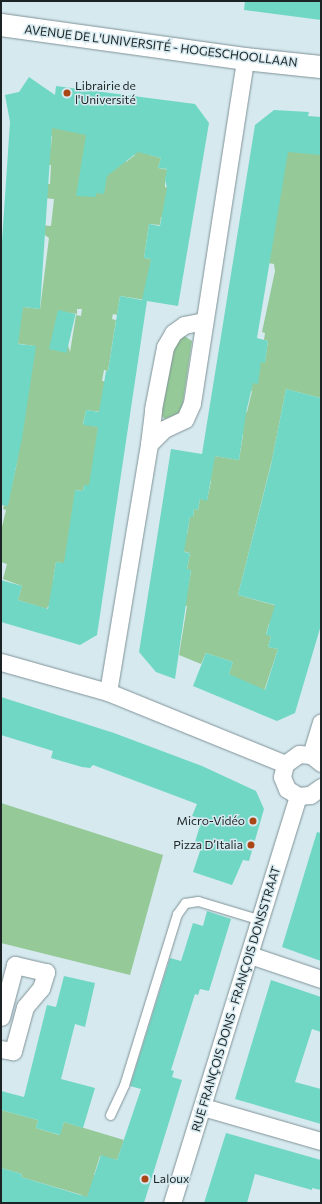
<!DOCTYPE html>
<meta charset="utf-8">
<style>
body{margin:0}
#map{position:relative;width:322px;height:1204px;overflow:hidden;background:#d5e9ef;font-family:Commissioner,sans-serif}
div>[style]{position:absolute}
.green>*{inset:0;background:#95c998}
.building>*{inset:0;background:#71d7c5;transform-origin:0 0}
.roads{filter:drop-shadow(0 0 1px #809297) drop-shadow(0 0 1px #809297)}
.lane>*{height:9px;margin:-4.5px;padding:0 4.5px;transform-origin:4.5px;border-radius:4.5px;background:#fff}
.street>*{height:17px;margin:-8.5px;padding:0 8.5px;transform-origin:8.5px;border-radius:8.5px;background:#fff}
.secondary>*{height:22px;margin:-11px;padding:0 11px;transform-origin:11px;border-radius:11px;background:#fff}
.dots>*{width:11px;height:11px;translate:-50% -50%;box-sizing:border-box;border:2px solid #d5e9ef;border-radius:50%}
span{translate:-50% -50%;white-space:nowrap;text-align:center;line-height:1.15;-webkit-text-stroke:3px #d5e9ef;paint-order:stroke}
.street-label{font-size:12px;color:#1c2325}
.poi-label{font-size:12px;color:#1c2325}
.left{translate:0 -50%;text-align:left}
.right{translate:-100% -50%;text-align:right}
.frame{position:absolute;inset:0;border:2px solid #1c2325;pointer-events:none}
</style>
<div id="map">
<div class="green">
<i style="clip-path:polygon(evenodd,37px 116px,129px 141px,126px 162px,135px 155px,134px 153px,151px 148px,150px 155px,161px 158px,158px 168px,169px 170px,165px 180px,165px 187px,169px 188px,166px 218px,161px 217px,160px 225px,149px 224px,144px 258px,151px 259px,146px 300px,120px 296px,117px 315px,113px 314px,112px 319px,116px 320px,108px 371px,104px 370px,102px 381px,110px 382px,102px 397px,101px 412px,86px 410px,83px 424px,98px 427px,94px 486px,84px 485px,83px 491px,75px 490px,74px 565px,56px 562px,53px 580px,56px 609px,48px 606px,47px 609px,18px 600px,22px 586px,3px 579px,7px 564px,1px 562px,1px 531px,6px 510px,3px 509px,6px 498px,9px 498px,16px 467px,35px 346px,14px 343px,23px 307px,40px 309px,49px 238px,29px 224px,51px 226px,54px 199px,32px 197px,46px 184px,50px 184px,51px 165px,42px 165px,51px 146px,52px 136px,38px 135px,37px 116px,102px 158px,95px 196px,76px 195px,102px 158px,37px 116px,77px 309px,82px 309px,81px 316px,76px 315px,70px 352px,58px 311px,77px 314px,77px 309px)"></i>
<i style="clip-path:polygon(279px 133px,321px 155px,321px 398px,286px 389px,272px 460px,238px 595px,288px 609px,269px 624px,266px 634px,271px 636px,268px 647px,278px 649px,262px 697px,229px 674px,233px 662px,206px 653px,201px 664px,179px 655px,187px 606px,174px 604px,188px 587px,191px 571px,187px 569px,190px 553px,182px 551px,184px 535px,187px 535px,190px 517px,193px 517px,194px 509px,198px 510px,200px 499px,207px 500px,211px 481px,209px 480px,208px 455px,239px 460px,243px 435px,233px 410px,247px 412px,252px 391px,246px 390px,260px 362px,265px 362px,268px 341px,264px 340px,265px 333px,262px 332px,275px 271px,274px 264px,268px 263px)"></i>
<i style="clip-path:polygon(183px 335px,192px 341px,182px 409px,179px 413px,165px 419px,160px 415px,170px 345px)"></i>
<i style="clip-path:polygon(1px 803px,163px 855px,130px 975px,1px 943px)"></i>
<i style="clip-path:polygon(1px 1110px,38px 1120px,36px 1128px,59px 1135px,64px 1122px,124px 1140px,117px 1160px,100px 1156px,94px 1175px,106px 1179px,100px 1203px,80px 1203px,82px 1195px,21px 1177px,22px 1174px,1px 1168px)"></i>
</div>
<div class="building">
<i style="clip-path:polygon(245px 1px,321px 1px,321px 20px,244px 10px)"></i>
<i style="clip-path:polygon(29px 77px,55px 95px,56px 86px,195px 104px,209px 123px,178px 306px,147px 301px,97px 635px,80px 645px,1px 622px,1px 580px,22px 586px,18px 600px,48px 609px,56px 562px,64px 563px,75px 490px,83px 491px,84px 485px,89px 485px,98px 427px,83px 425px,86px 410px,99px 412px,106px 371px,108px 371px,120px 296px,142px 300px,151px 259px,144px 258px,149px 224px,160px 226px,167px 188px,165px 180px,167px 169px,158px 168px,161px 158px,138px 152px,107px 176px,104px 194px,96px 193px,96px 197px,76px 196px,86px 135px,52px 128px,40px 309px,23px 307px,18px 344px,36px 346px,22px 438px,8px 506px,1px 505px,1px 256px,10px 122px,5px 95px,19px 92px)"></i>
<i style="clip-path:polygon(274px 110px,309px 112px,308px 116px,321px 117px,321px 155px,288px 152px,257px 338px,268px 341px,265px 363px,261px 362px,258px 384px,253px 383px,246px 413px,239px 460px,208px 455px,215px 456px,207px 501px,200px 499px,198px 510px,194px 509px,193px 517px,190px 517px,184px 552px,190px 553px,187px 569px,191px 570px,175px 679px,156px 672px,139px 652px,171px 449px,202px 454px,255px 125px)"></i>
<i style="left:58px;top:310px;width:18px;height:40px;rotate:13deg"></i>
<i style="clip-path:polygon(286px 389px,321px 398px,321px 625px,295px 713px,277px 721px,193px 686px,206px 653px,233px 662px,229px 674px,265px 690px,278px 649px,268px 647px,271px 636px,266px 635px,275px 605px,238px 595px,271px 465px)"></i>
<i style="clip-path:polygon(1px 697px,114px 733px,202px 766px,256px 791px,264px 809px,249px 861px,243px 860px,232px 885px,193px 872px,202px 845px,195px 842px,202px 819px,192px 816px,197px 804px,93px 765px,90px 768px,82px 767px,51px 758px,53px 751px,1px 735px)"></i>
<i style="clip-path:polygon(317px 832px,321px 833px,321px 961px,282px 947px)"></i>
<i style="clip-path:polygon(207px 911px,231px 919px,209px 991px,200px 989px,198px 995px,195px 994px,171px 1070px,174px 1071px,172px 1077px,182px 1080px,144px 1203px,1px 1203px,1px 1168px,22px 1174px,21px 1177px,87px 1197px,101px 1155px,117px 1160px,141px 1089px,130px 1086px,170px 958px,181px 961px,193px 923px,203px 926px)"></i>
<i style="clip-path:polygon(64px 976px,95px 983px,85px 1027px,75px 1024px,61px 1079px,95px 1088px,83px 1128px,64px 1122px,60px 1135px,36px 1128px,38px 1120px,1px 1110px,1px 1091px,24px 1097px,47px 1005px,56px 1007px)"></i>
<i style="clip-path:polygon(271px 980px,321px 997px,321px 1032px,312px 1029px,295px 1082px,321px 1089px,321px 1124px,235px 1099px)"></i>
<i style="clip-path:polygon(226px 1133px,321px 1160px,321px 1190px,312px 1188px,312px 1190px,255px 1174px,247px 1203px,204px 1203px)"></i>
</div>
<div class="roads">
<div class="lane">
<i style="left:110px;top:1115px;width:33px;rotate:-65deg"></i>
<i style="left:124px;top:1085px;width:179px;rotate:-72.8deg"></i>
<i style="left:177px;top:914px;width:14px;rotate:-54deg"></i>
<i style="left:185px;top:903px;width:13px;rotate:-9deg"></i>
<i style="left:198px;top:901px;width:66px;rotate:16.8deg"></i>
</div>
<div class="street">
<i style="left:149px;top:444px;width:21px;rotate:-45deg"></i>
<i style="left:164px;top:429px;width:23px;rotate:-25deg"></i>
<i style="left:185px;top:419px;width:17px;rotate:-66deg"></i>
<i style="left:192px;top:403px;width:348px;rotate:-81.2deg"></i>
<i style="left:1px;top:662px;width:111px;rotate:15.7deg"></i>
<i style="left:108px;top:692px;width:191px;rotate:22.1deg"></i>
<i style="left:108px;top:692px;width:251px;rotate:-80.6deg"></i>
<i style="left:149px;top:444px;width:35px;rotate:-83deg"></i>
<i style="left:153px;top:409px;width:63px;rotate:-79deg"></i>
<i style="left:165px;top:347px;width:16px;rotate:-60deg"></i>
<i style="left:173px;top:333px;width:14px;rotate:-36deg"></i>
<i style="left:184px;top:325px;width:20px;rotate:-11deg"></i>
<i style="left:311px;top:755px;width:34px;rotate:-73deg"></i>
<i style="left:321px;top:763px;width:13px;rotate:-141deg"></i>
<i style="left:311px;top:755px;width:12px;rotate:-175deg"></i>
<i style="left:299px;top:754px;width:17px;rotate:144deg"></i>
<i style="left:285px;top:764px;width:13px;rotate:103deg"></i>
<i style="left:282px;top:777px;width:13px;rotate:67deg"></i>
<i style="left:287px;top:789px;width:13px;rotate:32deg"></i>
<i style="left:298px;top:796px;width:12px;rotate:-5deg"></i>
<i style="left:310px;top:795px;width:14px;rotate:-36deg"></i>
<i style="left:250px;top:955px;width:75px;rotate:18.7deg"></i>
<i style="left:1px;top:1017px;width:54px;rotate:-74.9deg"></i>
<i style="left:15px;top:965px;width:32px;rotate:13deg"></i>
<i style="left:46px;top:972px;width:17px;rotate:107deg"></i>
<i style="left:41px;top:988px;width:25px;rotate:130deg"></i>
<i style="left:25px;top:1007px;width:46px;rotate:105.3deg"></i>
<i style="left:13px;top:1051px;width:12px;rotate:-171deg"></i>
<i style="left:203px;top:1107px;width:123px;rotate:16.1deg"></i>
<i style="left:172px;top:1203px;width:426px;rotate:-72.8deg"></i>
</div>
<div class="secondary">
<i style="left:1px;top:25px;width:246px;rotate:7.9deg"></i>
<i style="left:245px;top:59px;width:76px;rotate:6deg"></i>
</div>
</div>
<div class="dots">
<i style="left:67px;top:93px;background:#aa4516"></i>
<i style="left:253px;top:821px;background:#aa4516"></i>
<i style="left:251px;top:845px;background:#aa4516"></i>
<i style="left:145px;top:1179px;background:#aa4516"></i>
</div>
<div class="street-label">
<span style="left:161px;top:46px;rotate:7deg">AVENUE DE L'UNIVERSITÉ - HOGESCHOOLLAAN</span>
<span style="left:236px;top:999px;rotate:-73deg">RUE FRANÇOIS DONS - FRANÇOIS DONSSTRAAT</span>
</div>
<div class="poi-label">
<span class="left" style="left:75px;top:93px">Librairie de<br>l'Université</span>
<span class="right" style="left:245px;top:821px">Micro-Vidéo</span>
<span class="right" style="left:243px;top:845px">Pizza D’Italia</span>
<span class="left" style="left:153px;top:1179px">Laloux</span>
</div>
<div class="frame"></div>
</div>
